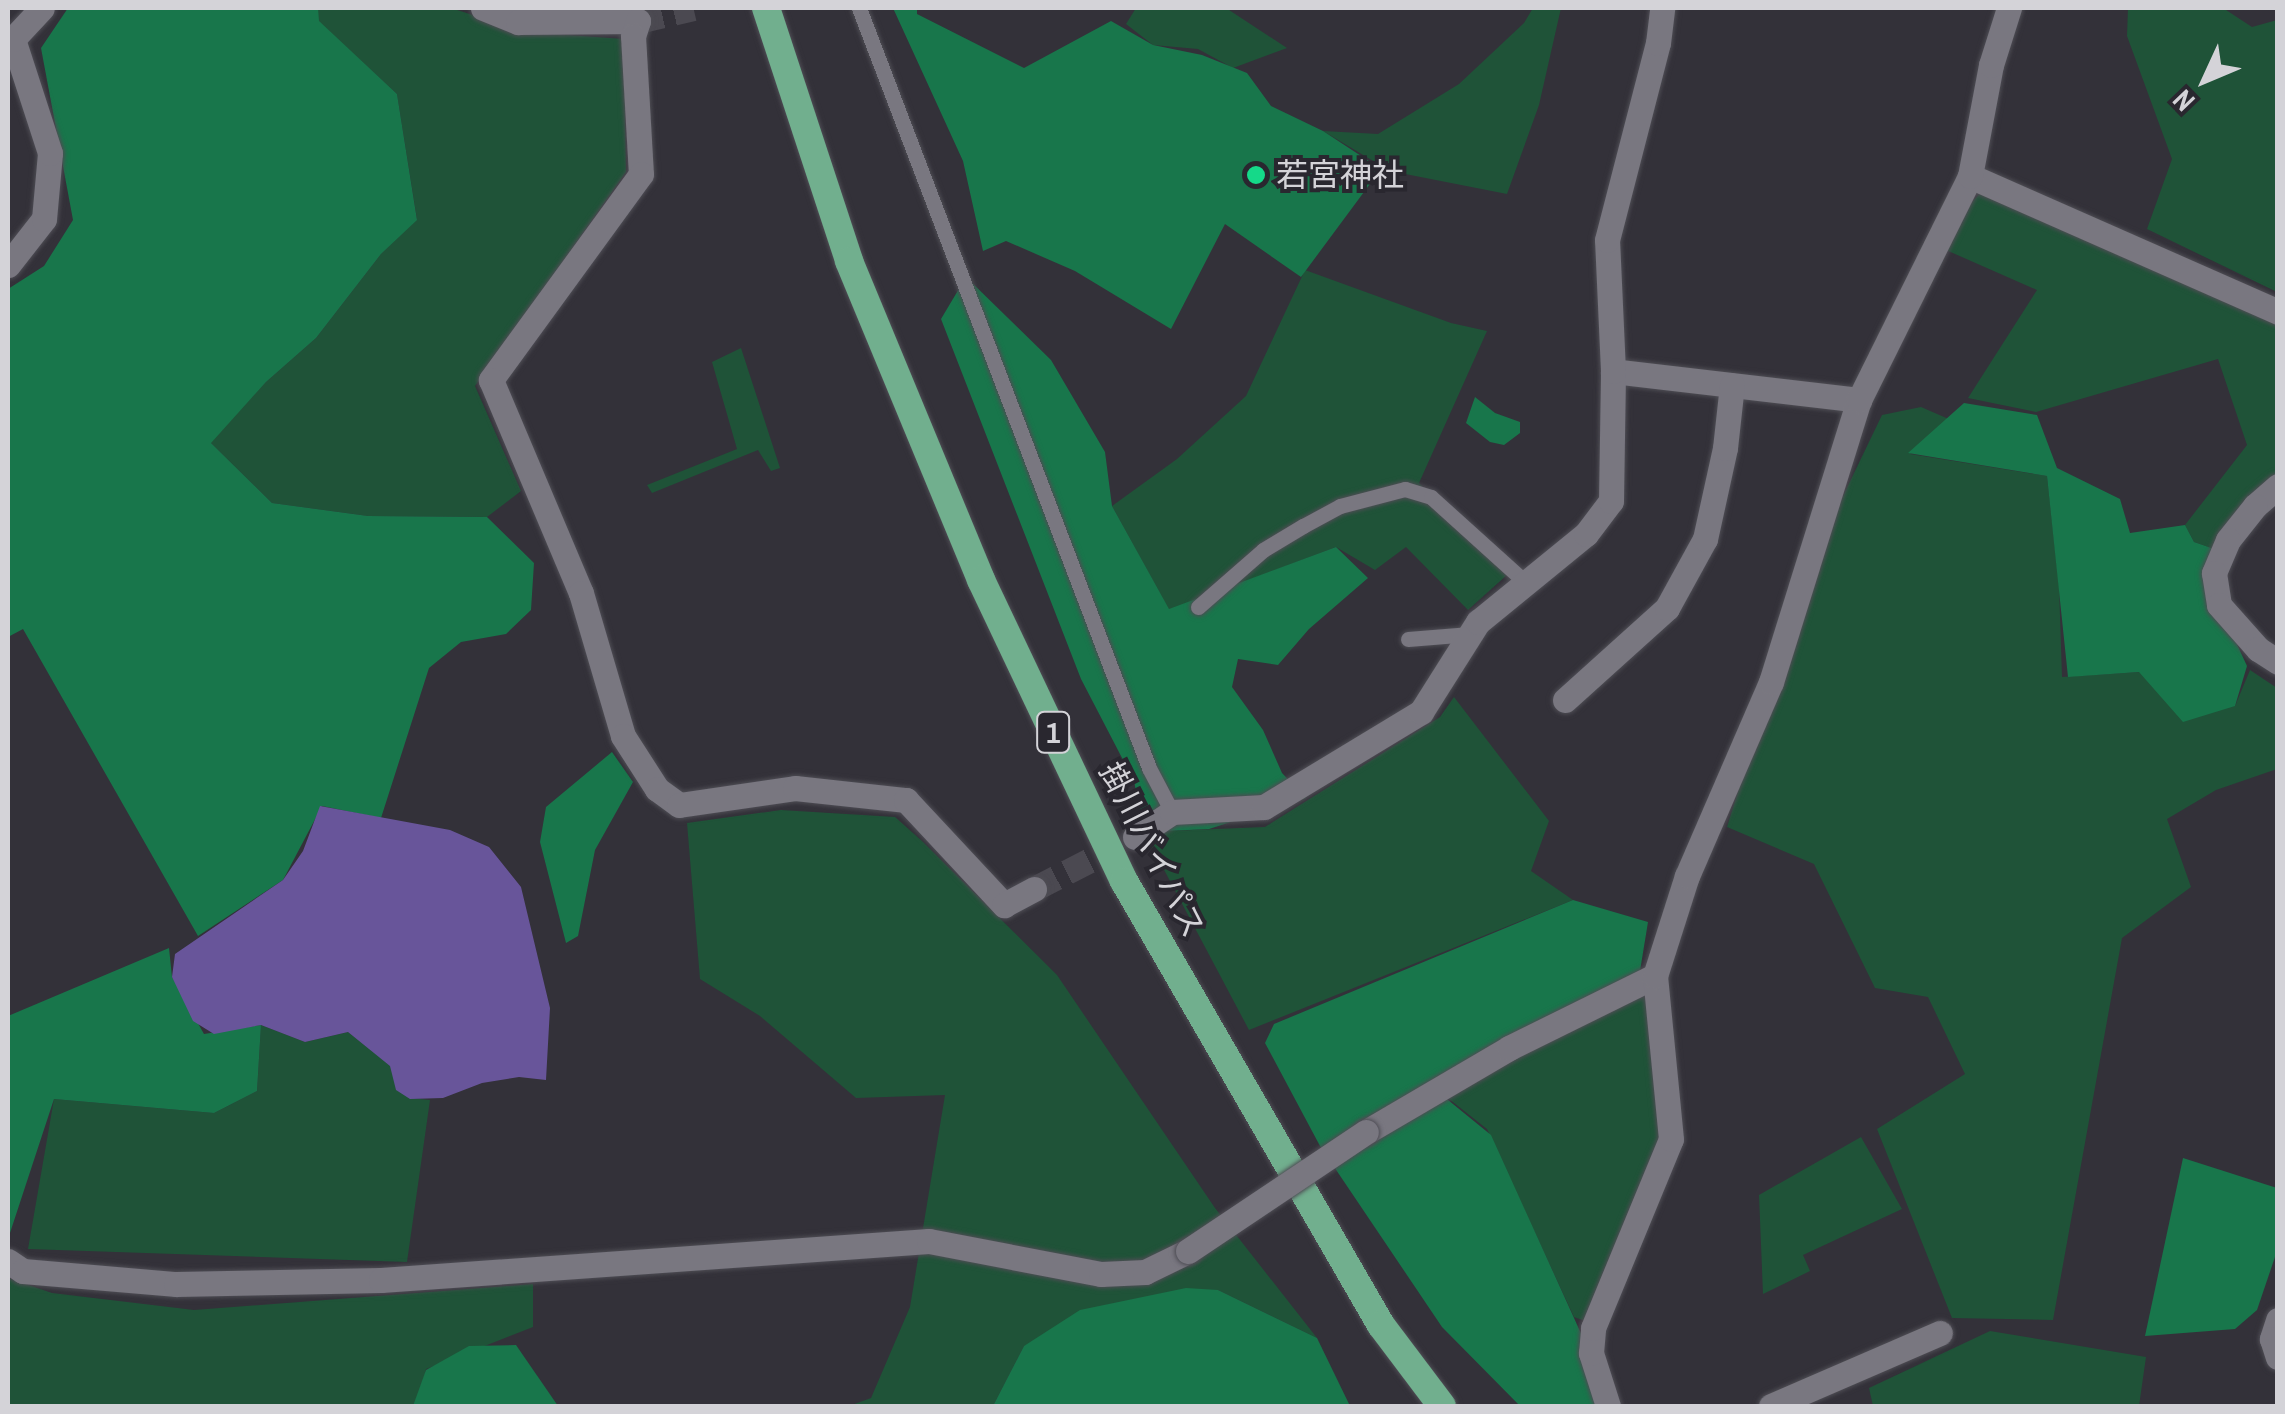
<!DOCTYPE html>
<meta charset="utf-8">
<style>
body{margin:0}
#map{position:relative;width:2285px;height:1414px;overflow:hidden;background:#333139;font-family:"Archivo Narrow","Noto Sans JP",sans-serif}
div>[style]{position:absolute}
.green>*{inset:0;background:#1f5338}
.forest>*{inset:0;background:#18764b}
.water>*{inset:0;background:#68559a}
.minor-tunnel>*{height:25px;margin-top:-12.5px;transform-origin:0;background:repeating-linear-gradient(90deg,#4b4951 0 25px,transparent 0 37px)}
.roads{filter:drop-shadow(0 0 2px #4e4d54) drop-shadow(0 0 2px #4e4d54)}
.service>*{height:15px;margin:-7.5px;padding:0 7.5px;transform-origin:7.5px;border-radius:7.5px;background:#797780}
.minor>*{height:25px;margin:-12.5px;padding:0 12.5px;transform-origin:12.5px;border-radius:12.5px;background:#797780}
.trunk>*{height:28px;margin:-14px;padding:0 14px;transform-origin:14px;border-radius:14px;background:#71af8e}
.bridges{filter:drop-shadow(0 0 2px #4e4d54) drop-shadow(0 0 2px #4e4d54)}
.minor-bridge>*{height:25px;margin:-12.5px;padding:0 12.5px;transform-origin:12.5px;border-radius:12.5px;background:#797780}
.dots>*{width:28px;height:28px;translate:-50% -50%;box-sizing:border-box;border:5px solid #29272f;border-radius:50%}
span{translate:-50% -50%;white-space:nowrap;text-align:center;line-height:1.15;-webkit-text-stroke:8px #29272f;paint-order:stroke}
.shield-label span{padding:2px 8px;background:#29272f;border:2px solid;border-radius:8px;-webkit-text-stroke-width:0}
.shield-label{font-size:30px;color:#d4d3d8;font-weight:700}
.poi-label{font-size:32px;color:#d4d3d8}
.left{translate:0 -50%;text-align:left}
.street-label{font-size:32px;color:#d4d3d8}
.frame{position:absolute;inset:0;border:10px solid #d4d3d8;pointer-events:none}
.north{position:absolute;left:2155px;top:30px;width:100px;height:100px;-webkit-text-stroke:8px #29272f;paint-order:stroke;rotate:226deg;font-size:28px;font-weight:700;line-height:40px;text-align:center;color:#d4d3d8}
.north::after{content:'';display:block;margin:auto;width:35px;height:45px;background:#d4d3d8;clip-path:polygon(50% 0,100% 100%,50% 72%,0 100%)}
</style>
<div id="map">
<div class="green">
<i style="clip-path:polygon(318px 8px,451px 8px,526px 32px,624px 39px,626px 172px,475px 386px,521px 491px,487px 517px,368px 516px,272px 503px,210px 442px,266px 382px,316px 338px,381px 254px,417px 219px,397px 94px,318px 21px)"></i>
<i style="clip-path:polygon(1136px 8px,1226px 8px,1287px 48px,1233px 68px,1198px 49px,1153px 45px,1126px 24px)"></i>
<i style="clip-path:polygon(1533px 8px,1561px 8px,1539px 105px,1507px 194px,1390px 171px,1323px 131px,1378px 134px,1459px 84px,1524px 23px)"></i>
<i style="clip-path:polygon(2128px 8px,2223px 8px,2252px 27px,2277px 20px,2277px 292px,2147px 229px,2172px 159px,2127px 36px)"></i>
<i style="clip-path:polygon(1982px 191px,2277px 321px,2277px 475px,2223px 552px,2194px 542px,2185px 525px,2247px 445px,2218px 359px,2036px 412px,1968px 398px,2037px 290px,1946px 250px,1963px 212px)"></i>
<i style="clip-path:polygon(1305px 270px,1451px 323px,1487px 331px,1419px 483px,1508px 574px,1468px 610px,1406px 547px,1375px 570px,1336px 547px,1169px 610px,1112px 506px,1177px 459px,1246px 396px)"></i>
<i style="clip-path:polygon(741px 348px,780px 468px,771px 471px,758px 450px,652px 493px,647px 485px,737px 449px,712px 362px)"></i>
<i style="clip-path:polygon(1921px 407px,1951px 420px,1910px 454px,2047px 476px,2059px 585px,2062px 677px,2140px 672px,2235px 706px,2250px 670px,2277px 688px,2277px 769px,2216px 790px,2167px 819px,2191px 887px,2122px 938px,2053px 1320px,1952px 1318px,1877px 1129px,1965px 1074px,1928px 997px,1875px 988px,1814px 864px,1727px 827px,1804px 577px,1882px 415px)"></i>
<i style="clip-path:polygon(1454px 697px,1549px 821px,1531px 871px,1573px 900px,1249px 1030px,1144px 832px,1265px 827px,1440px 717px)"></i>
<i style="clip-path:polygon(781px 810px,895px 817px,922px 841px,1057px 975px,1215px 1208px,1317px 1338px,1218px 1290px,1024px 1346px,993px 1406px,849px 1406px,871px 1398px,910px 1307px,945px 1095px,856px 1098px,760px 1016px,700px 979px,687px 823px)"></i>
<i style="clip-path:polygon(1644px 990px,1667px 1139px,1591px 1323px,1574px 1317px,1487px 1129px,1444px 1095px)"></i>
<i style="clip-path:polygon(261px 1025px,305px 1042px,348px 1032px,391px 1066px,410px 1098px,430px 1100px,407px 1262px,28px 1249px,54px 1099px,214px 1113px,257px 1091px)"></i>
<i style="clip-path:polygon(1861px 1137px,1902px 1209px,1803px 1255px,1810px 1271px,1763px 1294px,1759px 1195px)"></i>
<i style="clip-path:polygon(8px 1278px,52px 1293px,194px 1310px,533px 1284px,533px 1327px,426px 1369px,418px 1406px,8px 1406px)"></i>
<i style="clip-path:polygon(1990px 1331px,2146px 1357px,2139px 1406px,1873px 1406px,1869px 1388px)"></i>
</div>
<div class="forest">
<i style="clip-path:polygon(68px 8px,318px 8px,319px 21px,397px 94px,417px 220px,381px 254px,316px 338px,266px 382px,211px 443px,272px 503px,368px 516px,487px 517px,534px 563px,531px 610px,506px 634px,461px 642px,429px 668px,381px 818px,322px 806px,283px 880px,198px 936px,23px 629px,8px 637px,8px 289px,44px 266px,73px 220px,41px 48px)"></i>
<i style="clip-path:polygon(893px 8px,917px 8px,917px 14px,1024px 68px,1111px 21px,1153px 45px,1202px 55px,1247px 73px,1271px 106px,1323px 131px,1381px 169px,1301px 277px,1225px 224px,1171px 329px,1075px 271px,1006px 241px,983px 251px,963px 161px)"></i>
<i style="clip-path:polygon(966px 277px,1051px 360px,1105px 452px,1112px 506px,1169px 609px,1336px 547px,1368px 578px,1309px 629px,1278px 665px,1238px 659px,1232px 687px,1263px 730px,1282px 773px,1306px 798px,1209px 829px,1144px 832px,1134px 781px,1081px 679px,941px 319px)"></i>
<i style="clip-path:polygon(1475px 397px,1495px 413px,1520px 422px,1520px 433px,1504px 445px,1490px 442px,1466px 423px)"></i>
<i style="clip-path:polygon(1964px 403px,2037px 415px,2057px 468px,2120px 499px,2130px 533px,2185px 525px,2194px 542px,2223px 552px,2219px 605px,2247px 666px,2235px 706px,2183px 722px,2139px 672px,2068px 677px,2047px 476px,1908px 453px)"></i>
<i style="clip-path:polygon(612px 752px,633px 782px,595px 850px,578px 936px,566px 943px,540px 842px,546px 807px)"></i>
<i style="clip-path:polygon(1573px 900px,1648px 922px,1640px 971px,1437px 1091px,1491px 1135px,1584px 1340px,1598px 1406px,1520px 1406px,1442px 1327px,1320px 1146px,1265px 1043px,1274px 1024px)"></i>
<i style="clip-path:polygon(169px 948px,172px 977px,204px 1034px,261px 1025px,257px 1091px,214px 1113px,54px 1099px,8px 1239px,8px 1016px)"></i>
<i style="clip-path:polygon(2183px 1158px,2277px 1188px,2277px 1251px,2257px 1310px,2235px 1329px,2145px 1336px)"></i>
<i style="clip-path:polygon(1186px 1288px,1218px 1290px,1317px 1338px,1350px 1406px,993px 1406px,1024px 1346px,1080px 1310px)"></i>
<i style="clip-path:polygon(516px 1345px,558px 1406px,413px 1406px,426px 1370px,469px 1346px)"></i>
</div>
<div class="water">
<i style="clip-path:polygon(320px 806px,450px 830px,489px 847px,521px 887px,550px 1008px,546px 1080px,519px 1077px,482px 1083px,443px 1098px,410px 1099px,396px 1090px,390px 1066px,348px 1032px,305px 1042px,261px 1025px,214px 1034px,193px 1021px,172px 977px,175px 954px,283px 880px,303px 851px)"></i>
</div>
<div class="minor-tunnel">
<i style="left:638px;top:21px;width:57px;rotate:-13.1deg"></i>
<i style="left:1034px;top:889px;width:114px;rotate:-27.2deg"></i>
</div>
<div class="roads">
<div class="service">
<i style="left:859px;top:8px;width:813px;rotate:69.11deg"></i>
<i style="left:1149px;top:768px;width:50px;rotate:62.4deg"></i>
<i style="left:1198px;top:607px;width:86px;rotate:-41.2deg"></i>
<i style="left:1263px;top:550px;width:47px;rotate:-31deg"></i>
<i style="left:1303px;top:526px;width:42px;rotate:-28.4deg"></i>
<i style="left:1340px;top:506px;width:67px;rotate:-14.7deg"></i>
<i style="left:1405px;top:489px;width:27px;rotate:17deg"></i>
<i style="left:1431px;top:497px;width:127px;rotate:42.1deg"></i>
<i style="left:1408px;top:639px;width:62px;rotate:-4.6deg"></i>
</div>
<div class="minor">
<i style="left:483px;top:8px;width:38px;rotate:22deg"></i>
<i style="left:518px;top:22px;width:120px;rotate:-0.5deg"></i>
<i style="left:638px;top:21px;width:16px;rotate:108deg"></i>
<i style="left:633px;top:36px;width:138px;rotate:86.7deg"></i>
<i style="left:641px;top:174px;width:255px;rotate:126.1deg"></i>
<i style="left:491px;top:380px;width:231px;rotate:67.1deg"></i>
<i style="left:581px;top:593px;width:149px;rotate:73.6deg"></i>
<i style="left:623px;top:736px;width:63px;rotate:57.3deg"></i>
<i style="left:657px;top:789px;width:27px;rotate:36deg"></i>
<i style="left:679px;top:805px;width:117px;rotate:-8.3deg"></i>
<i style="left:795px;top:788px;width:112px;rotate:6.2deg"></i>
<i style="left:906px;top:800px;width:144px;rotate:47deg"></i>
<i style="left:1004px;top:905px;width:34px;rotate:-28deg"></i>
<i style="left:1970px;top:176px;width:337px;rotate:23.8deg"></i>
<i style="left:8px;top:265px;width:58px;rotate:-52deg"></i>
<i style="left:44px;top:219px;width:66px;rotate:-84.8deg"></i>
<i style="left:50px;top:153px;width:120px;rotate:-108deg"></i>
<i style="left:13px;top:39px;width:42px;rotate:-46.9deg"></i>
<i style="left:1613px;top:371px;width:248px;rotate:6.7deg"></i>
<i style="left:2278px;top:486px;width:30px;rotate:139deg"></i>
<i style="left:2255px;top:506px;width:43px;rotate:128.5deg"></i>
<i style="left:2228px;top:540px;width:36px;rotate:113deg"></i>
<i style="left:2214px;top:573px;width:32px;rotate:81deg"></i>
<i style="left:2219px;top:605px;width:59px;rotate:48.4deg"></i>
<i style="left:2258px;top:649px;width:24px;rotate:33deg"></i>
<i style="left:1565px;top:700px;width:137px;rotate:-42deg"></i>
<i style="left:1667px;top:608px;width:79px;rotate:-61.2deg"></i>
<i style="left:1705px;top:539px;width:93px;rotate:-77.6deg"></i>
<i style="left:1725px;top:448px;width:63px;rotate:-83.7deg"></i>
<i style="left:1135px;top:837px;width:45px;rotate:-34deg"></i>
<i style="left:1172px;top:812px;width:92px;rotate:-3.1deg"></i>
<i style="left:1264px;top:807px;width:184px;rotate:-31.2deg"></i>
<i style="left:1421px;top:712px;width:107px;rotate:-57.7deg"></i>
<i style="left:1478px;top:622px;width:139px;rotate:-39.2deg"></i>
<i style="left:1586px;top:534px;width:41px;rotate:-52.9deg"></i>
<i style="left:1611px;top:501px;width:130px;rotate:-89.1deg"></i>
<i style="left:1613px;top:371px;width:131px;rotate:-92.6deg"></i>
<i style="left:1607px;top:240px;width:203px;rotate:-75.5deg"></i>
<i style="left:1658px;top:43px;width:35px;rotate:-83deg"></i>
<i style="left:1366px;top:1132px;width:166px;rotate:-30.4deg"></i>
<i style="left:1509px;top:1048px;width:163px;rotate:-26.3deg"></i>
<i style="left:8px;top:1261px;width:18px;rotate:34deg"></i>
<i style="left:23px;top:1271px;width:154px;rotate:4.9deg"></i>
<i style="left:176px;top:1284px;width:205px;rotate:-1.1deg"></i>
<i style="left:381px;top:1280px;width:549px;rotate:-4.07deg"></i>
<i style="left:929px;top:1241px;width:175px;rotate:10.9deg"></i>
<i style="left:1101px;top:1274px;width:44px;rotate:-2.6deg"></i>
<i style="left:1145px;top:1272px;width:48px;rotate:-26deg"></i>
<i style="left:2278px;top:1320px;width:20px;rotate:108deg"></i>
<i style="left:2272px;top:1339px;width:19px;rotate:72deg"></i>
<i style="left:1608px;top:1406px;width:56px;rotate:-107.8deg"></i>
<i style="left:1591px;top:1353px;width:25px;rotate:-85deg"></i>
<i style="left:1593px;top:1328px;width:204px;rotate:-67.6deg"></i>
<i style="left:1671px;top:1139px;width:164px;rotate:-95.6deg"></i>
<i style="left:1655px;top:976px;width:105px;rotate:-72.3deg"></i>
<i style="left:1687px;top:876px;width:211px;rotate:-66.6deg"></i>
<i style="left:1771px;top:682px;width:295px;rotate:-72.7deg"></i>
<i style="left:1859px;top:400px;width:250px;rotate:-63.6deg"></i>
<i style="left:1970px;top:176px;width:113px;rotate:-79.3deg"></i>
<i style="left:1991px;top:65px;width:60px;rotate:-72.5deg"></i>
<i style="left:1771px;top:1406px;width:184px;rotate:-23.4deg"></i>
</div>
<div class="trunk">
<i style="left:766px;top:8px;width:266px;rotate:71.8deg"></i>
<i style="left:849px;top:261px;width:345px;rotate:67.5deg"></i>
<i style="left:981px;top:580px;width:333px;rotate:64.6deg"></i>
<i style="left:1124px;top:881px;width:513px;rotate:59.94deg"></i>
<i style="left:1381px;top:1325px;width:101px;rotate:53deg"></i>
</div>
</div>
<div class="bridges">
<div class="minor-bridge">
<i style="left:1188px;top:1251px;width:214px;rotate:-33.8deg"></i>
</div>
</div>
<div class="dots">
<i style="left:1256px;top:175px;background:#15d989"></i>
</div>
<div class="shield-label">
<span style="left:1053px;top:732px">1</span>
</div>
<div class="poi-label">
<span class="left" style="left:1276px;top:175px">若宮神社</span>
</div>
<div class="street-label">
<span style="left:1152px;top:850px;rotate:63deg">掛川バイパス</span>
</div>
<div class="frame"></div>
<div class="north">N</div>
</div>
